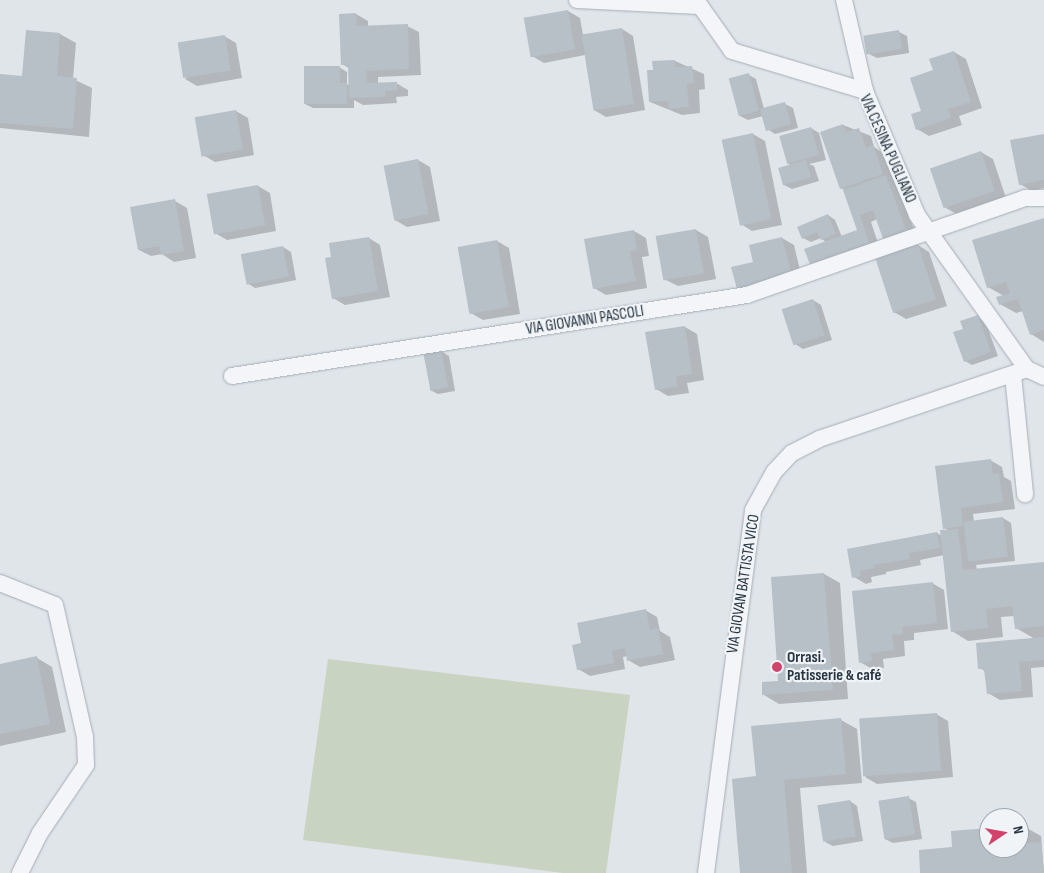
<!DOCTYPE html>
<meta charset="utf-8">
<style>
body{margin:0}
#map{position:relative;width:1044px;height:873px;overflow:hidden;background:#e0e5ea;font-family:"Sofia Sans Condensed",sans-serif}
div>[style]{position:absolute}
.green>*{inset:0;background:#c8d4c1}
.shadow>*{inset:0;background:#0003}
.building>*{inset:0;background:#b7bfc7;transform-origin:0 0}
.roads{filter:drop-shadow(0 0 1px #a5adb4) drop-shadow(0 0 1px #a5adb4)}
.street>*{height:16px;margin:-8px;padding:0 8px;transform-origin:8px;border-radius:8px;background:#f3f5f8}
.dots>*{width:14px;height:14px;translate:-50% -50%;box-sizing:border-box;border:2px solid #f0f4f7;border-radius:50%}
span{translate:-50% -50%;white-space:nowrap;text-align:center;line-height:1.15;-webkit-text-stroke:4.5px #f0f4f7;paint-order:stroke}
.street-label{font-size:16px;color:#283542}
.poi-label{font-size:16px;color:#283542;font-weight:700}
.left{translate:0 -50%;text-align:left}
.north{position:absolute;left:979px;top:808px;width:50px;height:50px;box-sizing:border-box;background:#f0f4f7;border:1px solid #a0a8af;border-radius:50%;rotate:78deg;font-size:14px;font-weight:700;line-height:20px;text-align:center;color:#283542}
.north::after{content:'';display:block;margin:auto;width:18px;height:22px;background:#d2426a;clip-path:polygon(50% 0,100% 100%,50% 72%,0 100%)}
</style>
<div id="map">
<div class="green">
<i style="clip-path:polygon(328px 659px,630px 695px,606px 873px,563px 873px,303px 840px)"></i>
</div>
<div class="shadow">
<i style="clip-path:polygon(568px 11px,580px 18px,583px 35px,622px 29px,633px 36px,645px 110px,606px 117px,594px 110px,585px 55px,544px 63px,532px 56px)"></i>
<i style="clip-path:polygon(356px 14px,368px 21px,368px 27px,407px 26px,419px 32px,421px 75px,378px 77px,378px 84px,396px 83px,408px 90px,408px 96px,396px 97px,397px 103px,363px 105px,354px 100px,354px 108px,313px 108px,305px 104px,339px 67px,347px 72px,347px 84px,350px 86px,349px 68px,342px 64px,340px 15px)"></i>
<i style="clip-path:polygon(27px 32px,60px 34px,76px 43px,73px 79px,92px 88px,89px 137px,0 128px,0 75px,24px 77px)"></i>
<i style="clip-path:polygon(899px 32px,907px 36px,909px 53px,877px 58px,869px 54px)"></i>
<i style="clip-path:polygon(224px 36px,236px 43px,242px 78px,197px 86px,185px 79px)"></i>
<i style="clip-path:polygon(954px 52px,966px 59px,982px 108px,959px 116px,962px 125px,929px 136px,917px 129px,935px 71px)"></i>
<i style="clip-path:polygon(675px 61px,704px 74px,705px 89px,699px 90px,700px 113px,682px 115px,650px 102px,654px 71px)"></i>
<i style="clip-path:polygon(749px 75px,756px 79px,764px 109px,785px 104px,793px 108px,798px 128px,775px 134px,767px 129px,763px 116px,748px 120px,740px 116px)"></i>
<i style="clip-path:polygon(236px 111px,248px 118px,254px 155px,215px 162px,203px 155px)"></i>
<i style="clip-path:polygon(843px 125px,871px 136px,874px 147px,885px 154px,917px 237px,896px 245px,884px 238px,877px 219px,871px 222px,881px 252px,827px 243px,821px 238px,811px 242px,803px 238px,828px 215px,835px 220px,842px 237px,859px 231px,844px 190px,841px 188px)"></i>
<i style="clip-path:polygon(811px 128px,819px 133px,826px 160px,809px 164px,814px 166px,819px 181px,792px 189px,784px 185px,792px 166px,787px 163px)"></i>
<i style="clip-path:polygon(753px 134px,765px 141px,782px 225px,752px 231px,741px 224px)"></i>
<i style="clip-path:polygon(1044px 136px,1044px 188px,1032px 191px,1020px 184px)"></i>
<i style="clip-path:polygon(981px 152px,993px 159px,1006px 198px,958px 215px,946px 208px)"></i>
<i style="clip-path:polygon(418px 160px,430px 167px,440px 221px,407px 227px,395px 220px)"></i>
<i style="clip-path:polygon(258px 186px,270px 193px,276px 231px,227px 240px,215px 233px)"></i>
<i style="clip-path:polygon(175px 201px,187px 208px,196px 258px,174px 262px,162px 254px,151px 256px,139px 250px)"></i>
<i style="clip-path:polygon(1044px 219px,1044px 342px,1031px 334px,1023px 311px,1016px 313px,1000px 304px,1004px 296px,988px 287px)"></i>
<i style="clip-path:polygon(696px 230px,708px 237px,716px 279px,678px 286px,666px 280px)"></i>
<i style="clip-path:polygon(634px 231px,646px 238px,649px 256px,642px 257px,647px 288px,606px 295px,594px 288px)"></i>
<i style="clip-path:polygon(369px 238px,380px 245px,390px 297px,345px 305px,333px 298px,333px 258px)"></i>
<i style="clip-path:polygon(782px 238px,794px 245px,803px 283px,754px 263px)"></i>
<i style="clip-path:polygon(497px 241px,509px 248px,520px 314px,483px 320px,471px 313px)"></i>
<i style="clip-path:polygon(918px 245px,929px 252px,947px 306px,906px 319px,894px 312px)"></i>
<i style="clip-path:polygon(283px 247px,291px 252px,296px 280px,255px 288px,247px 283px)"></i>
<i style="clip-path:polygon(813px 300px,821px 305px,832px 340px,803px 349px,795px 344px)"></i>
<i style="clip-path:polygon(977px 317px,985px 321px,998px 356px,972px 365px,965px 361px,965px 329px)"></i>
<i style="clip-path:polygon(685px 327px,697px 334px,704px 380px,687px 383px,689px 393px,668px 396px,656px 389px)"></i>
<i style="clip-path:polygon(441px 351px,449px 356px,455px 391px,438px 394px,430px 390px)"></i>
<i style="clip-path:polygon(990px 460px,1002px 467px,1004px 477px,1011px 481px,1015px 509px,973px 514px,974px 522px,1003px 518px,1011px 523px,1015px 561px,976px 565px,977px 570px,1044px 563px,1044px 667px,1031px 668px,1033px 697px,1000px 700px,988px 693px,986px 672px,980px 668px,1035px 639px,1016px 628px,1014px 616px,1001px 617px,1003px 637px,968px 641px,952px 631px,944px 555px,920px 560px,921px 565px,886px 572px,886px 574px,871px 577px,872px 582px,866px 584px,854px 577px,848px 550px,937px 533px,942px 536px,949px 531px,945px 528px)"></i>
<i style="clip-path:polygon(824px 574px,840px 583px,848px 699px,779px 704px,764px 695px,779px 682px)"></i>
<i style="clip-path:polygon(932px 583px,944px 590px,948px 629px,914px 633px,914px 640px,904px 641px,905px 656px,883px 659px,884px 668px,872px 669px,860px 662px)"></i>
<i style="clip-path:polygon(645px 610px,657px 617px,660px 631px,670px 637px,675px 660px,640px 667px,628px 660px,628px 656px,623px 657px,625px 669px,590px 676px,578px 669px,582px 644px)"></i>
<i style="clip-path:polygon(37px 658px,52px 667px,66px 732px,0 746px,0 665px)"></i>
<i style="clip-path:polygon(936px 714px,948px 721px,953px 777px,877px 784px,865px 777px)"></i>
<i style="clip-path:polygon(841px 720px,857px 729px,862px 783px,800px 788px,807px 873px,741px 873px,757px 778px)"></i>
<i style="clip-path:polygon(908px 798px,916px 802px,922px 839px,893px 843px,885px 839px)"></i>
<i style="clip-path:polygon(850px 801px,857px 806px,863px 841px,833px 846px,825px 842px)"></i>
<i style="clip-path:polygon(1019px 827px,1025px 827px,1041px 836px,1044px 873px,922px 873px,954px 849px,989px 829px,989px 848px,1019px 848px)"></i>
</div>
<div class="building">
<i style="left:568px;top:10px;width:40px;height:45px;rotate:80deg"></i>
<i style="clip-path:polygon(356px 13px,357px 26px,408px 24px,409px 69px,366px 71px,367px 83px,397px 82px,397px 90px,385px 91px,385px 97px,349px 98px,348px 65px,341px 65px,339px 14px)"></i>
<i style="left:622px;top:28px;width:77px;height:41px;rotate:81deg"></i>
<i style="clip-path:polygon(26px 30px,60px 33px,57px 76px,77px 78px,73px 129px,0 123px,0 74px,22px 76px)"></i>
<i style="left:899px;top:30px;width:19px;height:36px;rotate:81deg"></i>
<i style="left:225px;top:35px;width:36px;height:48px;rotate:81deg"></i>
<i style="clip-path:polygon(954px 51px,971px 102px,948px 109px,951px 118px,916px 130px,911px 114px,921px 111px,910px 78px,933px 70px,929px 59px)"></i>
<i style="clip-path:polygon(675px 60px,675px 67px,692px 66px,694px 83px,687px 84px,689px 107px,669px 109px,668px 101px,649px 102px,647px 70px,653px 70px,652px 61px)"></i>
<i style="clip-path:polygon(304px 66px,340px 66px,340px 83px,347px 83px,347px 104px,304px 104px)"></i>
<i style="left:749px;top:73px;width:39px;height:21px;rotate:75deg"></i>
<i style="left:785px;top:102px;width:23px;height:26px;rotate:75deg"></i>
<i style="left:236px;top:110px;width:40px;height:42px;rotate:80deg"></i>
<i style="clip-path:polygon(843px 124px,846px 132px,859px 128px,866px 148px,873px 145px,883px 174px,840px 189px,820px 132px)"></i>
<i style="left:811px;top:127px;width:29px;height:33px;rotate:74deg"></i>
<i style="left:753px;top:133px;width:88px;height:32px;rotate:78deg"></i>
<i style="clip-path:polygon(1044px 134px,1044px 180px,1019px 185px,1010px 140px)"></i>
<i style="left:981px;top:151px;width:42px;height:54px;rotate:71deg"></i>
<i style="left:418px;top:159px;width:56px;height:35px;rotate:79deg"></i>
<i style="left:806px;top:160px;width:18px;height:29px;rotate:74deg"></i>
<i style="clip-path:polygon(886px 175px,906px 230px,883px 239px,873px 210px,860px 215px,870px 245px,811px 267px,804px 249px,857px 230px,843px 190px)"></i>
<i style="left:258px;top:185px;width:41px;height:52px;rotate:80deg"></i>
<i style="clip-path:polygon(175px 199px,184px 251px,161px 255px,159px 246px,138px 250px,130px 207px)"></i>
<i style="clip-path:polygon(828px 214px,836px 234px,821px 240px,817px 232px,802px 239px,797px 227px)"></i>
<i style="clip-path:polygon(1044px 218px,1044px 330px,1030px 335px,1018px 299px,999px 305px,996px 297px,1010px 293px,1006px 282px,987px 288px,972px 240px)"></i>
<i style="left:696px;top:229px;width:45px;height:41px;rotate:80deg"></i>
<i style="clip-path:polygon(634px 230px,637px 250px,630px 251px,636px 281px,593px 289px,584px 239px)"></i>
<i style="clip-path:polygon(369px 237px,378px 291px,332px 299px,325px 258px,331px 257px,329px 243px)"></i>
<i style="clip-path:polygon(782px 237px,792px 276px,737px 289px,731px 267px,753px 262px,749px 245px)"></i>
<i style="left:497px;top:240px;width:68px;height:40px;rotate:80deg"></i>
<i style="left:918px;top:244px;width:58px;height:45px;rotate:72deg"></i>
<i style="left:283px;top:246px;width:31px;height:43px;rotate:79deg"></i>
<i style="left:813px;top:299px;width:38px;height:33px;rotate:72deg"></i>
<i style="clip-path:polygon(978px 315px,991px 352px,964px 362px,953px 332px,963px 329px,960px 321px)"></i>
<i style="clip-path:polygon(685px 326px,692px 374px,676px 376px,677px 387px,655px 390px,645px 332px)"></i>
<i style="left:441px;top:350px;width:38px;height:18px;rotate:79deg"></i>
<i style="clip-path:polygon(991px 459px,993px 474px,999px 473px,1003px 502px,961px 508px,963px 526px,943px 529px,935px 466px)"></i>
<i style="left:1003px;top:517px;width:40px;height:40px;rotate:83deg"></i>
<i style="clip-path:polygon(958px 529px,963px 570px,1044px 562px,1044px 626px,1015px 629px,1012px 606px,986px 609px,988px 628px,951px 632px,940px 530px)"></i>
<i style="clip-path:polygon(937px 532px,940px 548px,909px 553px,910px 559px,874px 565px,875px 568px,860px 571px,861px 576px,852px 578px,847px 549px)"></i>
<i style="clip-path:polygon(824px 573px,833px 690px,762px 695px,762px 682px,778px 681px,771px 577px)"></i>
<i style="clip-path:polygon(933px 582px,937px 623px,902px 627px,903px 634px,892px 635px,894px 650px,871px 653px,872px 661px,859px 663px,852px 591px)"></i>
<i style="clip-path:polygon(646px 609px,650px 630px,658px 628px,663px 654px,627px 661px,625px 648px,612px 651px,614px 663px,577px 670px,572px 645px,581px 643px,577px 623px)"></i>
<i style="clip-path:polygon(1044px 637px,1044px 660px,1019px 662px,1022px 691px,987px 694px,984px 669px,978px 669px,976px 643px)"></i>
<i style="clip-path:polygon(37px 656px,50px 724px,0 734px,0 664px)"></i>
<i style="left:937px;top:713px;width:58px;height:78px;rotate:86deg"></i>
<i style="clip-path:polygon(841px 718px,846px 774px,784px 780px,792px 873px,740px 873px,732px 779px,756px 776px,751px 726px)"></i>
<i style="left:909px;top:796px;width:39px;height:31px;rotate:81deg"></i>
<i style="left:850px;top:800px;width:37px;height:33px;rotate:81deg"></i>
<i style="clip-path:polygon(1019px 826px,1025px 826px,1026px 843px,1041px 842px,1044px 873px,920px 873px,919px 850px,952px 847px,951px 831px,989px 828px,989px 848px,1019px 848px)"></i>
</div>
<div class="roads">
<div class="street">
<i style="left:577px;top:0;width:122px;rotate:2.8deg"></i>
<i style="left:696px;top:0;width:62px;rotate:54.8deg"></i>
<i style="left:732px;top:51px;width:139px;rotate:16.7deg"></i>
<i style="left:865px;top:91px;width:134px;rotate:67.2deg"></i>
<i style="left:917px;top:215px;width:189px;rotate:54.5deg"></i>
<i style="left:844px;top:0;width:93px;rotate:77deg"></i>
<i style="left:1013px;top:375px;width:120px;rotate:84.2deg"></i>
<i style="left:232px;top:376px;width:521px;rotate:-8.94deg"></i>
<i style="left:747px;top:295px;width:294px;rotate:-19.2deg"></i>
<i style="left:1025px;top:198px;width:19px"></i>
<i style="left:0;top:583px;width:59px;rotate:21.8deg"></i>
<i style="left:55px;top:605px;width:135px;rotate:77.2deg"></i>
<i style="left:85px;top:737px;width:28px;rotate:88deg"></i>
<i style="left:86px;top:765px;width:82px;rotate:124.1deg"></i>
<i style="left:40px;top:833px;width:45px;rotate:116.6deg"></i>
<i style="left:706px;top:873px;width:366px;rotate:-82.6deg"></i>
<i style="left:753px;top:510px;width:43px;rotate:-61.1deg"></i>
<i style="left:774px;top:472px;width:26px;rotate:-47deg"></i>
<i style="left:792px;top:453px;width:30px;rotate:-27deg"></i>
<i style="left:819px;top:439px;width:219px;rotate:-18.6deg"></i>
<i style="left:1027px;top:369px;width:19px;rotate:25deg"></i>
</div>
</div>
<div class="dots">
<i style="left:777px;top:667px;background:#d2426a"></i>
</div>
<div class="street-label">
<span style="left:887px;top:149px;rotate:66deg">VIA CESINA PUGLIANO</span>
<span style="left:585px;top:321px;rotate:-9deg">VIA GIOVANNI PASCOLI</span>
<span style="left:744px;top:584px;rotate:-81deg">VIA GIOVAN BATTISTA VICO</span>
</div>
<div class="poi-label">
<span class="left" style="left:787px;top:667px">Orrasi.<br>Patisserie &amp; café</span>
</div>
<div class="north">N</div>
</div>
